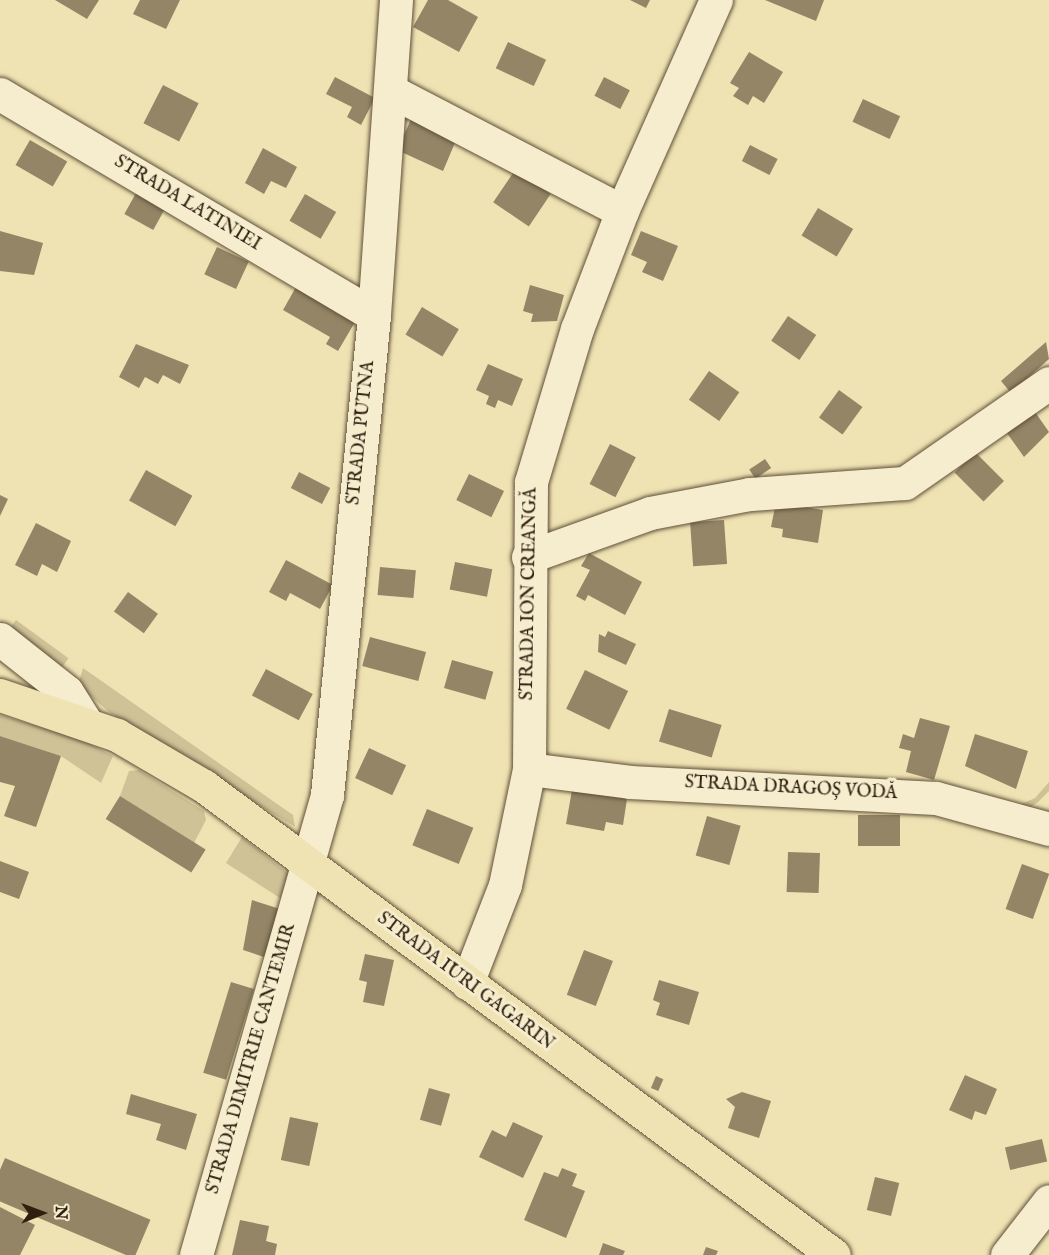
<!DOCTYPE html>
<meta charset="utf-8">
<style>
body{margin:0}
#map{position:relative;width:1049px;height:1255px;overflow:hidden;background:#f0e3b3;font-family:"IM FELL English",serif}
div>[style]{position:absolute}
.green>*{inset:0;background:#cfc297;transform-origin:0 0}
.building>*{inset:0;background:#938565;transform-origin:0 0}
.roads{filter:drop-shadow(0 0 2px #5f5039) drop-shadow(0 0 2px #5f5039)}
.minor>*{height:33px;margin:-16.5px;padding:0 16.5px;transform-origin:16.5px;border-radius:16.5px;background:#f5edce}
.major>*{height:33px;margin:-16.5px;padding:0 16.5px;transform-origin:16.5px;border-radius:16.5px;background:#f0e3b3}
span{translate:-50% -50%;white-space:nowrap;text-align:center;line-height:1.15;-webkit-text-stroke:6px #f5edce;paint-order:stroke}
.street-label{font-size:18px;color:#2f1f10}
.north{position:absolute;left:12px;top:1183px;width:60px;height:60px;-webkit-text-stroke:4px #f5edce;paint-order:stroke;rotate:89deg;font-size:16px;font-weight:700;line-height:24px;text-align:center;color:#2f1f10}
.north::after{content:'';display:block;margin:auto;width:21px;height:27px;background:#2f1f10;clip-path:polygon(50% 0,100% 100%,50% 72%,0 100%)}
</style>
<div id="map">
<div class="green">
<i style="left:16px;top:620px;width:65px;height:13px;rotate:36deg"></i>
<i style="clip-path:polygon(83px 668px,293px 815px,295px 827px,109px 712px,78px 685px)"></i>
<i style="clip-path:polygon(0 715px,82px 740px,113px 756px,101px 783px,61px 756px,0 736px)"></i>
<i style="clip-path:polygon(139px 770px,204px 811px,206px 820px,194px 843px,120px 796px,129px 771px)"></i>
<i style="clip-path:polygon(1049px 782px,1049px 791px,1038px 802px,1025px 811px,1017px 806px,1035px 798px)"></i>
<i style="clip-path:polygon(242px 837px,291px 876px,283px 900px,226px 863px)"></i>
</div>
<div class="building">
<i style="clip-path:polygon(55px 0,99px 0,87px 19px)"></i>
<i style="clip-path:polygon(140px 0,180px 0,166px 29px,133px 14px)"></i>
<i style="clip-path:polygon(428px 0,448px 0,478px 17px,459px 52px,413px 27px)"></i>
<i style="clip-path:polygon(630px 0,650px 0,646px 8px)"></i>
<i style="clip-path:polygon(765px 0,824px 0,816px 21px)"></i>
<i style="left:508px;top:42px;width:42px;height:29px;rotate:25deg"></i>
<i style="clip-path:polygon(749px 52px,783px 72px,764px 103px,753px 96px,748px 105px,733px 96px,739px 88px,730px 83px)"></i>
<i style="clip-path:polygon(335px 77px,375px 98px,361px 125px,347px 117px,352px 107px,326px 94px)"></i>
<i style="left:604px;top:77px;width:29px;height:21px;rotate:27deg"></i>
<i style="left:163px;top:85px;width:40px;height:43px;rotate:27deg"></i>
<i style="left:863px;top:99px;width:41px;height:25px;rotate:25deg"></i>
<i style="clip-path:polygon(414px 113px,457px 138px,443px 171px,397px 150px)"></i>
<i style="left:30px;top:140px;width:43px;height:29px;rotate:30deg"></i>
<i style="left:750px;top:145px;width:31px;height:18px;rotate:27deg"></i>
<i style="clip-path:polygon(263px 148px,297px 167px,286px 188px,271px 181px,264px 194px,245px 183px)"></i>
<i style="left:515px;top:170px;width:43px;height:39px;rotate:34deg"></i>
<i style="left:136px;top:193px;width:33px;height:24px;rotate:29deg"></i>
<i style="left:305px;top:194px;width:36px;height:31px;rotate:30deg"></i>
<i style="left:818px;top:208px;width:41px;height:32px;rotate:31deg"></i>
<i style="clip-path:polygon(0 231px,43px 243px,34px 275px,0 271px)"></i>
<i style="clip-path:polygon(641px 231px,678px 246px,663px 281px,642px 272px,647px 262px,631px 255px)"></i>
<i style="left:217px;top:247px;width:35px;height:30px;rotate:25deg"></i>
<i style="clip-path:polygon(530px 285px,564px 295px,557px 321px,531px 322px,533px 314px,523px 311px)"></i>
<i style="clip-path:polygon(296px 287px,355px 322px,338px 351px,326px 344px,330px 337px,283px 310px)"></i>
<i style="left:422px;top:307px;width:43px;height:32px;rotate:31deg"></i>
<i style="left:788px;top:316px;width:34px;height:30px;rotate:34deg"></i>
<i style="clip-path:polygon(1046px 342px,1049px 359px,1011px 393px,1001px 381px)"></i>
<i style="clip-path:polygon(136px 344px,189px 365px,180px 384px,163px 375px,158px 384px,145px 377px,139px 388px,119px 377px)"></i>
<i style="clip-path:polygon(488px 364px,523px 379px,512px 406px,498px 400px,495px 408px,486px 404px,489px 396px,476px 390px)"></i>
<i style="left:709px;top:371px;width:37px;height:35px;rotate:35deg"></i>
<i style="left:839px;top:390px;width:29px;height:34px;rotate:36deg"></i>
<i style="clip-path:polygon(1033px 409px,1049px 432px,1024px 457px,1004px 429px)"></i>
<i style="left:610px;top:444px;width:29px;height:45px;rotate:27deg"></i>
<i style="left:975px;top:452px;width:41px;height:29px;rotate:45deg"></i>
<i style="left:765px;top:459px;width:11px;height:19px;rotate:56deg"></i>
<i style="left:146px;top:470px;width:53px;height:35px;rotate:29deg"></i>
<i style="left:299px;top:472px;width:35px;height:18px;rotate:27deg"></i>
<i style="left:469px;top:474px;width:39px;height:29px;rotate:26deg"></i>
<i style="clip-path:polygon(0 495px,8px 499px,0 516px)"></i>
<i style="clip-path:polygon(776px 502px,823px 510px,818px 543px,782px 537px,783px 529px,771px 527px)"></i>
<i style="left:724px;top:520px;width:44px;height:34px;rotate:86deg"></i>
<i style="clip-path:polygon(36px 523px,71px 541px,57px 572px,42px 564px,37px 576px,15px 565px)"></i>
<i style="clip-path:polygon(589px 553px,642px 582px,625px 615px,588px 595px,585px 601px,576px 596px,590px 570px,581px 566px)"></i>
<i style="clip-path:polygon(286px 560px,333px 585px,320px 609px,290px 593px,286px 601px,269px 592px)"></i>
<i style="left:455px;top:562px;width:38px;height:28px;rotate:11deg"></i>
<i style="left:380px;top:567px;width:36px;height:28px;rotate:5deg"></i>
<i style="left:128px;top:592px;width:37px;height:24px;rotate:36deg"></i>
<i style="clip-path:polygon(608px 631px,636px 644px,626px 665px,598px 652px,599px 634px,605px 637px)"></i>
<i style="left:370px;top:637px;width:58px;height:30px;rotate:15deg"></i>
<i style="left:452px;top:660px;width:43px;height:29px;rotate:16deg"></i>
<i style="left:266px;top:669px;width:53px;height:30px;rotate:28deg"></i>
<i style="left:585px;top:670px;width:48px;height:43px;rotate:26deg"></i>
<i style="left:669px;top:709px;width:55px;height:34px;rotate:17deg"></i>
<i style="clip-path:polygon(920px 718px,950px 726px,934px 780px,906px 772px,911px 751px,899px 748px,903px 734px,914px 738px)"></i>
<i style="clip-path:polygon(975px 734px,1028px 751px,1016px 789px,965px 766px)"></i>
<i style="clip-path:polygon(0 736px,61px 756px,36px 827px,4px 816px,15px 786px,0 782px)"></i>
<i style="left:369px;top:748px;width:41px;height:33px;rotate:25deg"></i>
<i style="clip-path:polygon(572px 790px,627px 799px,623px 825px,606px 822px,604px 831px,566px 824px)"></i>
<i style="left:120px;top:796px;width:101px;height:27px;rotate:32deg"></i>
<i style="left:427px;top:809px;width:50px;height:39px;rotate:22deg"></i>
<i style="left:858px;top:815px;width:42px;height:31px"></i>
<i style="left:707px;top:816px;width:35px;height:41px;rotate:16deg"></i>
<i style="left:788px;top:852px;width:32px;height:40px;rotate:2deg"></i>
<i style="clip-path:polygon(0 861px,29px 872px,19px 899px,0 892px)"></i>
<i style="left:1022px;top:864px;width:29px;height:48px;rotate:20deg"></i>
<i style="clip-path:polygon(252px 900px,280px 909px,264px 957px,243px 950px)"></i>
<i style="left:584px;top:950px;width:31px;height:48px;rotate:21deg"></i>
<i style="clip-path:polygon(365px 954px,394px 960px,384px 1006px,363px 1002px,367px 982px,359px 980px)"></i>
<i style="clip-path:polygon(659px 980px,699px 992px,689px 1025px,656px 1015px,660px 1003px,653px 1000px)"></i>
<i style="left:231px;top:982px;width:24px;height:95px;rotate:17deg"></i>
<i style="clip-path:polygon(965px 1075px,997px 1089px,986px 1115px,975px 1111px,972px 1120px,949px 1110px)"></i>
<i style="left:656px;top:1076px;width:8px;height:13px;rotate:23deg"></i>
<i style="left:429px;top:1088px;width:22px;height:33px;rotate:16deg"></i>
<i style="clip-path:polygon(742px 1092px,771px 1101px,759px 1138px,728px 1128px,735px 1107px,726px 1099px)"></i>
<i style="clip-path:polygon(131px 1094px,197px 1114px,186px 1150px,156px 1140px,161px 1124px,126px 1114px)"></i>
<i style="left:290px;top:1117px;width:29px;height:44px;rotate:12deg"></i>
<i style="clip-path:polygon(513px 1122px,543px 1136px,523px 1178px,479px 1157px,492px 1130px,506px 1137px)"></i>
<i style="left:1042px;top:1139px;width:23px;height:38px;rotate:77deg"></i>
<i style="left:5px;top:1158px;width:158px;height:42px;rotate:23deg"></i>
<i style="clip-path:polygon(562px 1168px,577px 1174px,572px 1186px,585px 1191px,566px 1238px,524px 1220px,544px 1172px,558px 1177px)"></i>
<i style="left:875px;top:1177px;width:25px;height:34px;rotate:14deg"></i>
<i style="clip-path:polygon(0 1207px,35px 1225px,20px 1255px,0 1255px)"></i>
<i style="clip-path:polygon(240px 1220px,269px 1226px,266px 1241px,277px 1244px,275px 1255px,232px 1255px)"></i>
<i style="clip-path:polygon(603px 1243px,625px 1251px,623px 1255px,599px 1255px)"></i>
<i style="clip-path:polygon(706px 1247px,718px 1251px,716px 1255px,703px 1255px)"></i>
</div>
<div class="roads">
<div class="minor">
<i style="left:391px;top:91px;width:260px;rotate:27.5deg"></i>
<i style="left:0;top:94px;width:434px;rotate:30.6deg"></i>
<i style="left:528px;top:557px;width:130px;rotate:-19.8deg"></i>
<i style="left:650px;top:513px;width:102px;rotate:-10.8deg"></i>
<i style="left:750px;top:494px;width:155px;rotate:-4.1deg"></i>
<i style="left:905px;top:483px;width:175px;rotate:-34.8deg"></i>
<i style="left:0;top:639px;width:85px;rotate:38.3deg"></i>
<i style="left:67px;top:692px;width:36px;rotate:58deg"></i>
<i style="left:529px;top:769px;width:102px;rotate:7.3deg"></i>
<i style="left:630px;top:782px;width:306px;rotate:3deg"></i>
<i style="left:936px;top:798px;width:117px;rotate:15.3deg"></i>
<i style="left:467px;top:983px;width:105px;rotate:-68.8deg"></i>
<i style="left:505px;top:885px;width:118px;rotate:-78.3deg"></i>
<i style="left:529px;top:769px;width:287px;rotate:-89.6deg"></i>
<i style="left:531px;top:482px;width:160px;rotate:-73.3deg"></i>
<i style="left:577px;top:329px;width:126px;rotate:-69.1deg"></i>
<i style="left:622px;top:211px;width:231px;rotate:-66deg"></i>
<i style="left:196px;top:1255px;width:478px;rotate:-74.1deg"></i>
<i style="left:327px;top:795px;width:482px;rotate:-84.4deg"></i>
<i style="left:374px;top:315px;width:316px;rotate:-86deg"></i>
<i style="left:1007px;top:1255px;width:68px;rotate:-52.1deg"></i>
</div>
<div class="major">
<i style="left:0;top:695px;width:124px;rotate:18.9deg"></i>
<i style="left:117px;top:735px;width:101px;rotate:30.4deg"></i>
<i style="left:204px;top:786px;width:785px;rotate:36.67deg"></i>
</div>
</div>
<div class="street-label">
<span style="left:187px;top:204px;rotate:31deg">STRADA LATINIEI</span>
<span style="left:362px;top:433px;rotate:-84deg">STRADA PUTNA</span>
<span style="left:530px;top:594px;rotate:-89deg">STRADA ION CREANGĂ</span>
<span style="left:791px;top:789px;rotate:3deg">STRADA DRAGOȘ VODĂ</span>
<span style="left:465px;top:982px;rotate:37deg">STRADA IURI GAGARIN</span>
<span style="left:252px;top:1059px;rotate:-74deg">STRADA DIMITRIE CANTEMIR</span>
</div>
<div class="north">N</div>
</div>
